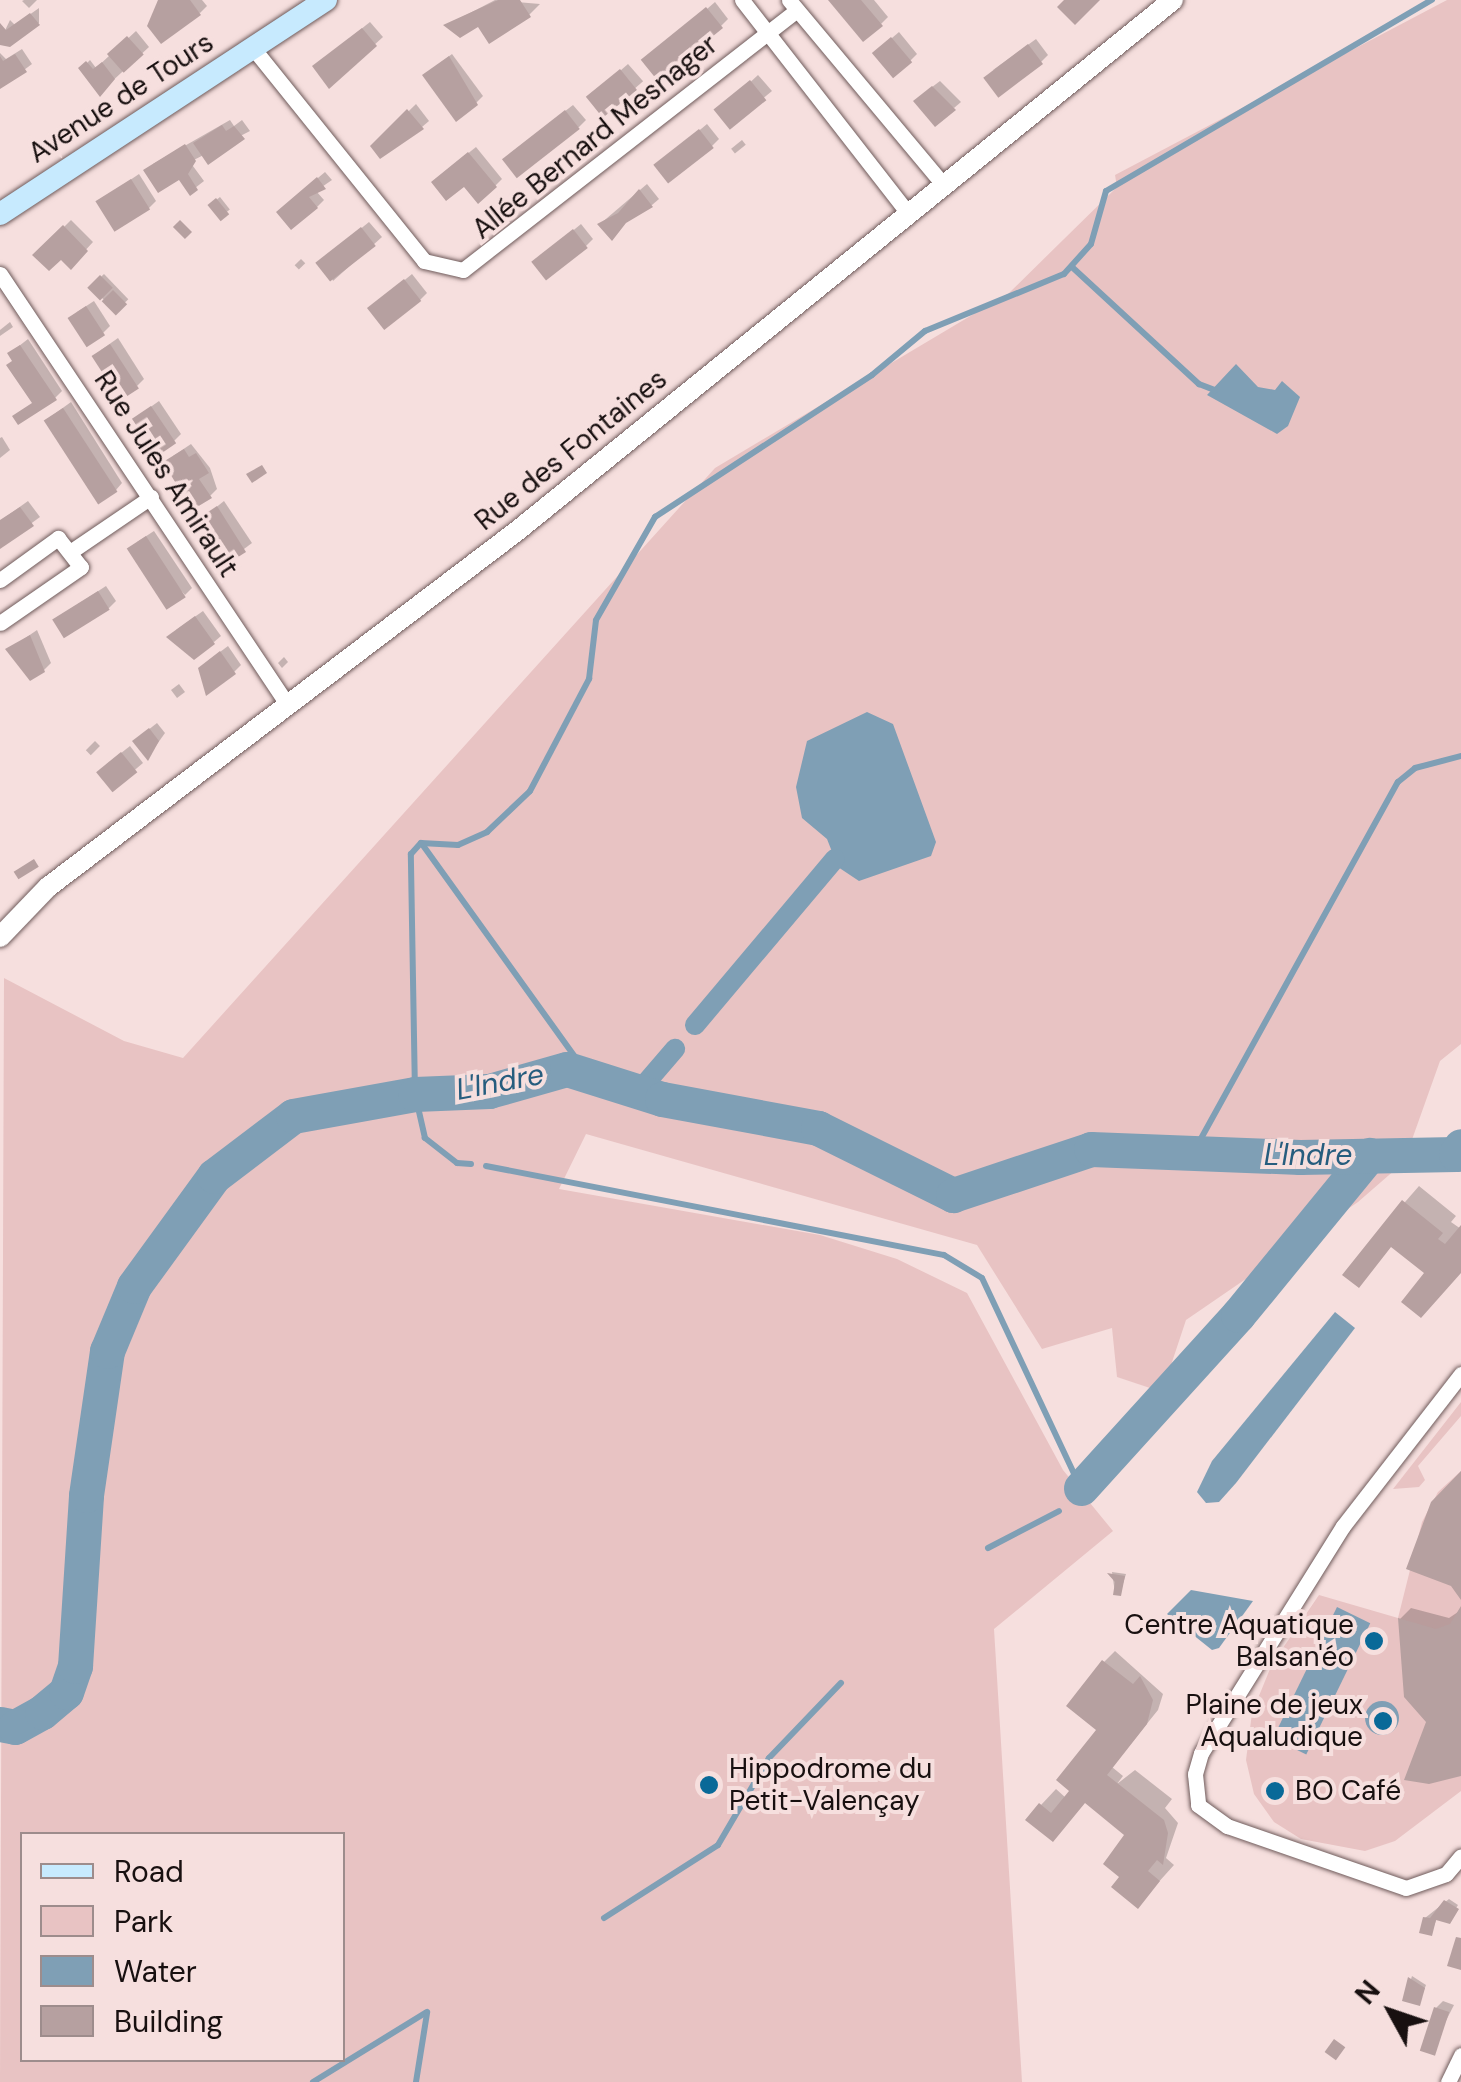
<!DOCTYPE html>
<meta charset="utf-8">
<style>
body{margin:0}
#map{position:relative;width:1461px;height:2082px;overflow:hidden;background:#f6dfde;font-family:"DM Sans",sans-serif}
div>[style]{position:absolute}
.green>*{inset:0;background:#e8c3c3}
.water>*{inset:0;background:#7f9fb5;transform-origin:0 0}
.round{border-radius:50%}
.shadow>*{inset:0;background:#0003;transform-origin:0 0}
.stream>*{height:6px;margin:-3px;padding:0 3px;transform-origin:3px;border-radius:3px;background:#7f9fb5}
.canal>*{height:20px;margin:-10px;padding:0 10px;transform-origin:10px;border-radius:10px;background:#7f9fb5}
.river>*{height:35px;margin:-17.5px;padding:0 17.5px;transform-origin:17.5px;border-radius:17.5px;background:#7f9fb5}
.building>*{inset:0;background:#b6a0a0;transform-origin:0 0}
.roads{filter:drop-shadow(0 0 2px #6f5b5b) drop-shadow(0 0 2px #6f5b5b)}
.minor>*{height:15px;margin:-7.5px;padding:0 7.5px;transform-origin:7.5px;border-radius:7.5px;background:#fff}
.tertiary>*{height:20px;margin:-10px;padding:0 10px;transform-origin:10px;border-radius:10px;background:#fff}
.secondary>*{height:22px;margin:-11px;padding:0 11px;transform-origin:11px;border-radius:11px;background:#c7eafe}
.dots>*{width:28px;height:28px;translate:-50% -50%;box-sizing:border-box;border:5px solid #f6dfde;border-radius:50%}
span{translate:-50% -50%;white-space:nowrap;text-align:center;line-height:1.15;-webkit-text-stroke:8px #f6dfde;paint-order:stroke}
.street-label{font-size:28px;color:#181010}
.poi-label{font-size:28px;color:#181010}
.right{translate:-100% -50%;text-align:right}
.left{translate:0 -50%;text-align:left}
.water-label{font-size:30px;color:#265d7e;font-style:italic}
.legend{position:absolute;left:20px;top:1832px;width:325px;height:230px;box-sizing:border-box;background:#f6dfde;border:2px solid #9d8c8c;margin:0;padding:12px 18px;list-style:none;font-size:30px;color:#181010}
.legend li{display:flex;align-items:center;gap:20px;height:50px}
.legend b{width:50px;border:2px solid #9d8c8c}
.north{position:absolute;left:1341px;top:1962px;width:100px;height:100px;-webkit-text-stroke:8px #f6dfde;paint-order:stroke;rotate:310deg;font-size:28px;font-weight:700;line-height:40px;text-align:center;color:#181010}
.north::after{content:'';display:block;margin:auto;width:35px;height:45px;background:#181010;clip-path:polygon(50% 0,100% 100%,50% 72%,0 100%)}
</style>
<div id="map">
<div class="green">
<i style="clip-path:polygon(evenodd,1447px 0,1461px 0,1461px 1044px,1440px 1061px,1404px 1162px,1358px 1202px,1186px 1320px,1162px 1392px,1117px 1377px,1112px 1328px,1042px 1349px,977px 1245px,586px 1134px,559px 1189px,820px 1235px,897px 1259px,967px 1293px,1063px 1470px,1113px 1531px,994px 1629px,1022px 2082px,0 2082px,4px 978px,124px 1041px,183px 1058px,715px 468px,1009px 293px,1117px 187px,1115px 175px,1447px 0,22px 1834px,342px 1834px,342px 2060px,22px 2060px,22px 1834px)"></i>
<i style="clip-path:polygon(1461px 1402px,1461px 1416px,1418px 1466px,1425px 1480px,1419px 1487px,1393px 1489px)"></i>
<i style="clip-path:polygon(1461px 1471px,1461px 1791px,1395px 1841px,1365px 1851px,1301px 1839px,1274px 1822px,1254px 1794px,1246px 1760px,1252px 1713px,1272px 1664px,1319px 1595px,1398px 1618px,1422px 1522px,1438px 1492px)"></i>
</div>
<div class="water">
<i style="clip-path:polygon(1236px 364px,1258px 387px,1275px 390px,1282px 381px,1300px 397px,1288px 426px,1277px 434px,1207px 395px)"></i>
<i style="clip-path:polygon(867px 712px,893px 724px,936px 842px,931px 856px,859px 881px,838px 867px,827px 839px,802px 818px,796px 787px,807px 741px)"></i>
<i style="clip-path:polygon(1335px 1312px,1355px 1328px,1236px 1483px,1219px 1502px,1206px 1503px,1197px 1492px,1212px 1461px)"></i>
<i style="clip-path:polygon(1191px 1590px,1253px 1601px,1219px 1648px,1212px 1650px,1167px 1614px)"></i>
<i style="left:1337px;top:1607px;width:37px;height:146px;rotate:26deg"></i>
<i class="round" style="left:1365px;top:1701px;width:34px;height:34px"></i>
</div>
<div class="shadow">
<i style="clip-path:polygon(37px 0,29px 8px,22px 1px,24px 0)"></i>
<i style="clip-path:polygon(161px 0,202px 0,207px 6px,200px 13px)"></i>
<i style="clip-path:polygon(495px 0,540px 4px,529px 15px,447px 25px)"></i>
<i style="clip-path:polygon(831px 0,874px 0,888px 17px,881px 24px)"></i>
<i style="clip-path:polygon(715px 2px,728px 19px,721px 26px,653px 56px)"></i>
<i style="clip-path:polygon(39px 8px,39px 23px,0 41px,10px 20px,15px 25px)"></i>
<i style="clip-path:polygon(370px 22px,383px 37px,330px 85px,322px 60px)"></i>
<i style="clip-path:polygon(136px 31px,149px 47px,107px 86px,84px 66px,90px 60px,96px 68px)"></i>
<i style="clip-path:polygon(899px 32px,917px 54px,910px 61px,885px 44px)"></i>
<i style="clip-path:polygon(1036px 39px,1048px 55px,1041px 62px,993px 70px)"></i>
<i style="clip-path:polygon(22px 49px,32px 64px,0 88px,0 53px,6px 59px)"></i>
<i style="clip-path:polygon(452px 54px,483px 96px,476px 103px,432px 69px)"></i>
<i style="left:628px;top:64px;width:23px;height:51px;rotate:49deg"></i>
<i style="clip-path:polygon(758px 75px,772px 91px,729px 127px,718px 112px)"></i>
<i style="clip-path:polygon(940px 81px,961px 102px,954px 108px,923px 94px)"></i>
<i style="clip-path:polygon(416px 104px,429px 121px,422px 127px,373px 146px)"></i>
<i style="clip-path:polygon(573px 105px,586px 120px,579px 127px,512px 152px)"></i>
<i style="clip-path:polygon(230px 120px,234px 126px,242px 120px,250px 131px,190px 162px,204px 181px,190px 192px,180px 177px,153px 164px)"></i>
<i style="clip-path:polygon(707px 124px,719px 139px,712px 146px,664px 160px)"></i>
<i style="left:742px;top:140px;width:6px;height:14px;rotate:51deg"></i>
<i style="clip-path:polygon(476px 147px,502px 179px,495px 186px,441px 175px)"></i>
<i style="clip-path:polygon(325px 172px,332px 180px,316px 191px,324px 200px,317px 207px,286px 205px)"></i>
<i style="clip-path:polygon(139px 174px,156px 201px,149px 208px,99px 201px)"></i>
<i style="clip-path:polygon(647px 184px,659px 199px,652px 205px,600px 224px)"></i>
<i style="left:220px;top:197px;width:16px;height:13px;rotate:52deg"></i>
<i style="clip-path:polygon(71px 220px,93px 242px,71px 266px,61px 256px,36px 255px)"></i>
<i style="clip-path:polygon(369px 222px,382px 237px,333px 281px,326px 257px)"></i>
<i style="clip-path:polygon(581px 224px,593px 239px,586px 246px,542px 256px)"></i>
<i style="left:301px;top:259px;width:6px;height:9px;rotate:45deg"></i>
<i style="left:104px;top:274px;width:35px;height:18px;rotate:46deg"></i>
<i style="clip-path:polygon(412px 274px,427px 293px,420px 300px,378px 302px)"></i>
<i style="clip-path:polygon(94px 301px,110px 326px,103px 333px,77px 312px)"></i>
<i style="clip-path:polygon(10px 322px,13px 327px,0 336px,0 330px)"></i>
<i style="clip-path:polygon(118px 338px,144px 379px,137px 386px,101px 350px)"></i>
<i style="clip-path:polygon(28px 339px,62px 391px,55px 398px,34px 402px,10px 353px)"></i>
<i style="clip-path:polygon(159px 401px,181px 434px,174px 441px,135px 418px)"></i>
<i style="clip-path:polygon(71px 402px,122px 483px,116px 490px,46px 420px)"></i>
<i style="clip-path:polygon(2px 437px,10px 450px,0 458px,0 438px)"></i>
<i style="clip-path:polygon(191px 444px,210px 468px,217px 489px,210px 496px,173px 456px)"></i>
<i style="clip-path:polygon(28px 501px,40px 517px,0 546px,0 521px)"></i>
<i style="clip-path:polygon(224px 501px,252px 543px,228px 561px,204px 517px)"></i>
<i style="clip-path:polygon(154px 531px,192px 588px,185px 595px,137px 542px)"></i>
<i style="clip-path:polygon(106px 586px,116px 601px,109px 608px,63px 614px)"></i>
<i style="clip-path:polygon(203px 611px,221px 636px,214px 642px,176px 630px)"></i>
<i style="clip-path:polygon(37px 630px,51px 663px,44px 670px,8px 650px)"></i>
<i style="clip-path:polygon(228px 646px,241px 665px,234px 672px,208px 661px)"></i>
<i style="clip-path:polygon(284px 657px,288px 662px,282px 668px,278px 663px)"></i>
<i style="left:179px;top:684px;width:10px;height:10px;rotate:53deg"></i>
<i style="clip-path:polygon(157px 723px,165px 733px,148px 757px,143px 734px)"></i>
<i style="left:95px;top:741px;width:7px;height:13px;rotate:45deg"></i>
<i style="clip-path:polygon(130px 746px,143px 763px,112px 789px,106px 765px)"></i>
<i style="clip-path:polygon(1419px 1186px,1456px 1216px,1451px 1222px,1461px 1229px,1461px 1270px,1427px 1272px,1378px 1233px)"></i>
<i style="clip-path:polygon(1112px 1572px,1126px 1574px,1120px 1593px,1115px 1593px)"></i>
<i style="clip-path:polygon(1411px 1608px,1449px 1618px,1461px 1610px,1461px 1771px,1429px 1721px,1400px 1619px)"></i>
<i style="clip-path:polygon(1115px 1651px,1163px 1694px,1158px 1710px,1112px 1767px,1123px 1776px,1117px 1784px,1135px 1770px,1172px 1799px,1165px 1808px,1178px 1823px,1166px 1858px,1174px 1865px,1138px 1905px,1123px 1876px,1128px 1834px,1086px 1801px,1053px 1839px,1041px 1805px,1056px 1789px,1066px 1798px,1100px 1730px,1104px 1662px)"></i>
<i style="clip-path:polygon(1449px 1899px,1458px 1905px,1448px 1921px,1437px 1918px,1431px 1934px,1425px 1918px)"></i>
<i style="clip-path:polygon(1412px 1976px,1426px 1985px,1419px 2003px,1405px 1999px)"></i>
<i style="clip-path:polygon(1443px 2001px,1454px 2005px,1430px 2052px,1436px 2008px)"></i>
</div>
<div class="stream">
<i style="left:1072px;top:267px;width:173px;rotate:42.7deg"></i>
<i style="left:1199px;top:384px;width:17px;rotate:21deg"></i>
<i style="left:422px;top:844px;width:286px;rotate:54.3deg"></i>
<i style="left:1193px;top:1153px;width:424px;rotate:-61.1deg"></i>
<i style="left:1398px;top:782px;width:22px;rotate:-39deg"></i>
<i style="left:1415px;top:768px;width:48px;rotate:-14.6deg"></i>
<i style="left:471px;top:1164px;width:14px;rotate:-176deg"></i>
<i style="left:457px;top:1163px;width:41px;rotate:-142deg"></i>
<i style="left:425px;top:1138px;width:45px;rotate:-102.8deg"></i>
<i style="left:415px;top:1094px;width:240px;rotate:-91deg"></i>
<i style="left:411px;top:854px;width:15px;rotate:-48deg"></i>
<i style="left:421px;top:843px;width:37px;rotate:3deg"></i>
<i style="left:458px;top:845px;width:32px;rotate:-24deg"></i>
<i style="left:487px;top:832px;width:59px;rotate:-43.6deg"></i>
<i style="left:530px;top:791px;width:127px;rotate:-62.2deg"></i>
<i style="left:589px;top:679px;width:59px;rotate:-83.2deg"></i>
<i style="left:596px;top:620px;width:119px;rotate:-60.2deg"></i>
<i style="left:655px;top:517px;width:259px;rotate:-33.2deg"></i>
<i style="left:872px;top:375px;width:69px;rotate:-39.7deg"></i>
<i style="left:925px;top:331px;width:150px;rotate:-22.3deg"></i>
<i style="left:1064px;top:274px;width:40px;rotate:-48deg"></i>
<i style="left:1091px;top:244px;width:55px;rotate:-74.2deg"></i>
<i style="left:1106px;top:191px;width:378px;rotate:-30.4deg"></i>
<i style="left:486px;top:1166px;width:467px;rotate:11deg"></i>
<i style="left:944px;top:1255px;width:44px;rotate:31.2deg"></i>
<i style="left:982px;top:1278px;width:232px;rotate:64.8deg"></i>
<i style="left:988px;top:1548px;width:80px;rotate:-27.5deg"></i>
<i style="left:604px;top:1918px;width:135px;rotate:-32.6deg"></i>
<i style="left:718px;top:1845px;width:101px;rotate:-59.6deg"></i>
<i style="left:769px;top:1758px;width:104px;rotate:-46.2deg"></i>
<i style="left:313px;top:2082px;width:134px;rotate:-31.6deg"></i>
<i style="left:416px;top:2082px;width:70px;rotate:-80.9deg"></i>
</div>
<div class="canal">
<i style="left:695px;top:1025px;width:217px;rotate:-49.9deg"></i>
<i style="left:638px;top:1092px;width:57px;rotate:-49.3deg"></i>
<i style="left:1456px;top:1154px;width:5px"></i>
</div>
<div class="river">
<i style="left:1081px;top:1488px;width:234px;rotate:-47.8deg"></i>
<i style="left:1238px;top:1315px;width:207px;rotate:-50.7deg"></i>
<i style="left:0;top:1724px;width:15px;rotate:11deg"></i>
<i style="left:15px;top:1727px;width:31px;rotate:-29deg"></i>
<i style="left:42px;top:1712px;width:31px;rotate:-40deg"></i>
<i style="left:66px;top:1692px;width:28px;rotate:-71deg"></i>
<i style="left:75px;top:1666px;width:171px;rotate:-86.3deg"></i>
<i style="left:86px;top:1495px;width:146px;rotate:-81.7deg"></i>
<i style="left:107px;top:1351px;width:70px;rotate:-67.4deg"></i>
<i style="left:134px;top:1286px;width:136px;rotate:-54deg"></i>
<i style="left:214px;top:1176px;width:99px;rotate:-37.2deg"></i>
<i style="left:293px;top:1116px;width:124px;rotate:-10.2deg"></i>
<i style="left:415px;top:1094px;width:74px;rotate:-2.3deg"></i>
<i style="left:489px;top:1091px;width:81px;rotate:-15.8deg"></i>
<i style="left:567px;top:1069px;width:100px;rotate:17.5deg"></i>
<i style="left:662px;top:1099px;width:159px;rotate:10.5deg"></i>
<i style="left:818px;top:1128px;width:151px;rotate:26.4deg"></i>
<i style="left:953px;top:1195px;width:145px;rotate:-18.4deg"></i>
<i style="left:1091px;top:1149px;width:209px;rotate:2.2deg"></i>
<i style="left:1300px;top:1157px;width:156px;rotate:-1.1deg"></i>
<i style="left:1456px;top:1154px;width:9px;rotate:-58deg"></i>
</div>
<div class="building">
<i style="clip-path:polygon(158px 0,190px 0,201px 15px,161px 44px,147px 26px)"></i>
<i style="clip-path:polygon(498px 0,520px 0,531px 17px,489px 44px,478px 27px,460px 38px,443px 25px)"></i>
<i style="clip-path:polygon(828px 0,861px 0,883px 26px,863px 42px)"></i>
<i style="clip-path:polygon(1064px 0,1100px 0,1075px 25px,1057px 7px)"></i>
<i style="left:706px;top:7px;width:27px;height:84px;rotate:51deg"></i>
<i style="clip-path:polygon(30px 13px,40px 25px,10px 47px,0 45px,0 23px,6px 30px)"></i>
<i style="clip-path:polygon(362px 28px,377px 46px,329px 89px,312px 66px)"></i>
<i style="left:127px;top:36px;width:25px;height:27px;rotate:48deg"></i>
<i style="left:891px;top:37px;width:33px;height:25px;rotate:50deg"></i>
<i style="left:1028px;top:44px;width:25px;height:56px;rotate:53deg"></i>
<i style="clip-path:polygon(15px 54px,27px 72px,0 89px,0 56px,3px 61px)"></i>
<i style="clip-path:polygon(449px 56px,478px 105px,456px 122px,422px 75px)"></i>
<i style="clip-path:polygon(86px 61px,93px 69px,102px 62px,115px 79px,100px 97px,78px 68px)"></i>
<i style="left:620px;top:69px;width:27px;height:44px;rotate:51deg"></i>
<i style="left:750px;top:80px;width:26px;height:47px;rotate:51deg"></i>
<i style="clip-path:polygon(932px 86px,956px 110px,935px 127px,913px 101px)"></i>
<i style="clip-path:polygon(407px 109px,424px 129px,380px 159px,370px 146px)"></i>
<i style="left:565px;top:110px;width:24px;height:80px;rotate:52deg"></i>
<i style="clip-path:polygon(222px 125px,226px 131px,234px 126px,245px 139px,208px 165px,193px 143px)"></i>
<i style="left:699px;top:129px;width:24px;height:58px;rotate:52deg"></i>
<i style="clip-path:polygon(185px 144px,196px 161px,188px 174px,198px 190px,190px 196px,179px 180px,158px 193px,143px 170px)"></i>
<i style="clip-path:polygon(468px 152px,497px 187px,478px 204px,464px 187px,446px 201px,431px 182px)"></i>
<i style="clip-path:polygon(317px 177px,326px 189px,309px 197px,318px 208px,291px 230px,276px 212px)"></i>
<i style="left:131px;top:179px;width:36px;height:42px;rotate:58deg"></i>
<i style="clip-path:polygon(639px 189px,653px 207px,626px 223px,612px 241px,597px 224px,618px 213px)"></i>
<i style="left:216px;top:198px;width:21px;height:11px;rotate:51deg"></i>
<i style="left:180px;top:220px;width:17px;height:10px;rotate:45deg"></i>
<i style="clip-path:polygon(63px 225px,88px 251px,71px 270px,61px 260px,49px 271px,32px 255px)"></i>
<i style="left:361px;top:227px;width:24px;height:58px;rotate:52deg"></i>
<i style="left:573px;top:229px;width:24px;height:53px;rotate:52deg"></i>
<i style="left:100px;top:275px;width:18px;height:18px;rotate:45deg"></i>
<i style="left:404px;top:279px;width:28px;height:47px;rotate:52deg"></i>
<i style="left:113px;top:290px;width:20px;height:16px;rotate:45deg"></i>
<i style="left:86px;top:306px;width:35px;height:22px;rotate:57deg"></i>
<i style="left:110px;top:344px;width:53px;height:22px;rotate:57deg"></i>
<i style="clip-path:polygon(20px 345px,57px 400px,18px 425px,12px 416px,32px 403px,6px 365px,12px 361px,7px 353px)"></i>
<i style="left:151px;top:406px;width:45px;height:23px;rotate:56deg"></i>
<i style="left:63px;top:408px;width:100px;height:23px;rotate:57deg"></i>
<i style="clip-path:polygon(184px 449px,189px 457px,196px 453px,209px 473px,199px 479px,212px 498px,192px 510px,163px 462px)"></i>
<i style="clip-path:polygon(262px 465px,267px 473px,252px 483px,246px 474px)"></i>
<i style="clip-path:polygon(217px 506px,246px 552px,227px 564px,203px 526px,202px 516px)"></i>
<i style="clip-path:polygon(20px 507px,34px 526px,0 549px,0 520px)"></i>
<i style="left:146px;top:536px;width:73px;height:23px;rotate:57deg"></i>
<i style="left:98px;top:591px;width:22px;height:54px;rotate:58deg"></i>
<i style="clip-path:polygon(195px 616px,215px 644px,194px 660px,166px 637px)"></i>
<i style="clip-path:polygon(30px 635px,45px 672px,30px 681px,5px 649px)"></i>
<i style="clip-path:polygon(220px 651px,236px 674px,206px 696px,198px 668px)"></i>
<i style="clip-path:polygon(149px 728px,159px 741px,148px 761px,132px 741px)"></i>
<i style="left:121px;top:752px;width:26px;height:32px;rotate:51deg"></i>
<i style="left:34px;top:859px;width:9px;height:24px;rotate:58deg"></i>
<i style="clip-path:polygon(1402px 1200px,1443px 1233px,1438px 1239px,1445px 1244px,1461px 1225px,1461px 1273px,1421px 1318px,1401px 1302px,1424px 1273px,1391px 1247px,1359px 1288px,1342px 1275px)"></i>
<i style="clip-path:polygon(1461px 1471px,1461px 1600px,1451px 1586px,1406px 1569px,1431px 1502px)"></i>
<i style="clip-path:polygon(1107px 1573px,1125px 1576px,1121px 1596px,1113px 1595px,1115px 1582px)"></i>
<i style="clip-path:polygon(1461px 1606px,1461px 1776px,1429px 1784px,1404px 1780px,1426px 1722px,1404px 1697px,1398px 1618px,1436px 1629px,1450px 1624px)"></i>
<i style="clip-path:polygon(1102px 1660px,1133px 1684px,1140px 1676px,1153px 1700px,1147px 1724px,1107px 1775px,1164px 1820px,1168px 1833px,1163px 1865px,1157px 1860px,1148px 1871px,1160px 1881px,1138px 1909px,1111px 1887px,1119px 1877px,1103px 1864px,1124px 1835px,1085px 1803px,1053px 1842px,1025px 1820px,1039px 1803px,1051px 1813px,1069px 1791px,1056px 1780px,1096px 1730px,1066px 1706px)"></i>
<i style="left:1276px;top:1782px;width:17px;height:11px;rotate:54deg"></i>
<i style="clip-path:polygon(1444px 1900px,1459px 1909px,1450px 1924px,1436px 1920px,1432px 1936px,1419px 1933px,1423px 1917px,1430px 1918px)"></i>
<i style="clip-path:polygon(1456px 1937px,1461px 1938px,1461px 1970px,1447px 1966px)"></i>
<i style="clip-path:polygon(1408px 1977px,1425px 1988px,1420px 2006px,1402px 2001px)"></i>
<i style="left:1434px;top:2007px;width:16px;height:46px;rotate:18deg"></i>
<i style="left:1334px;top:2039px;width:14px;height:16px;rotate:36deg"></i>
</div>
<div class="roads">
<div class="minor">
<i style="left:742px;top:0;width:267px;rotate:52.1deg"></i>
<i style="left:789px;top:0;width:237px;rotate:50.1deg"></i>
<i style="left:253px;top:48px;width:273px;rotate:51.2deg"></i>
<i style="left:424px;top:261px;width:40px;rotate:13deg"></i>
<i style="left:463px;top:270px;width:423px;rotate:-37.9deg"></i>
<i style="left:0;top:274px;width:517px;rotate:56.28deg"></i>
<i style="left:70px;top:552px;width:98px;rotate:-34.2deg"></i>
<i style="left:0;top:580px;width:72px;rotate:-35.9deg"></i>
<i style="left:58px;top:538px;width:37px;rotate:52deg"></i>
<i style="left:81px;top:567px;width:98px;rotate:145.3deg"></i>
<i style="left:1461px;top:1374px;width:192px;rotate:127.8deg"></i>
<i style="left:1343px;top:1526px;width:268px;rotate:122deg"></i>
<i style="left:1201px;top:1753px;width:22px;rotate:106deg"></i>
<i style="left:1195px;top:1774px;width:31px;rotate:84deg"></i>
<i style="left:1198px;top:1805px;width:36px;rotate:36deg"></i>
<i style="left:1227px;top:1826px;width:189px;rotate:19.1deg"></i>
<i style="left:1406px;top:1888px;width:42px;rotate:-19.3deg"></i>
<i style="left:1446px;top:1874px;width:23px;rotate:-50deg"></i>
<i style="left:1448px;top:2082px;width:30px;rotate:-64deg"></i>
</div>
<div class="tertiary">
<i style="left:0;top:937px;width:69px;rotate:-46.2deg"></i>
<i style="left:48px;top:887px;width:589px;rotate:-37.2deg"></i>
<i style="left:517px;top:531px;width:844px;rotate:-38.99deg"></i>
</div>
<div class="secondary">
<i style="left:0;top:214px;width:390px;rotate:-33.3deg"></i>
</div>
</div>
<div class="dots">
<i style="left:1374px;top:1641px;background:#096998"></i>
<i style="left:1383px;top:1721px;background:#096998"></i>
<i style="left:709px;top:1785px;background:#096998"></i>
<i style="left:1275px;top:1791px;background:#096998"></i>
</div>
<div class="street-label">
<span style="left:121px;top:98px;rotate:-33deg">Avenue de Tours</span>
<span style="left:595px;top:137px;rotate:-39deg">Allée Bernard Mesnager</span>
<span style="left:571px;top:450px;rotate:-39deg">Rue des Fontaines</span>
<span style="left:166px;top:474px;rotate:57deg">Rue Jules Amirault</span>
</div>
<div class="poi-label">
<span class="right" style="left:1354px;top:1641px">Centre Aquatique<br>Balsan'éo</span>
<span class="right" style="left:1363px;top:1721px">Plaine de jeux<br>Aqualudique</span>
<span class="left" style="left:729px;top:1785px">Hippodrome du<br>Petit-Valençay</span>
<span class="left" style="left:1295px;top:1791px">BO Café</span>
</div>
<div class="water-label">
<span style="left:500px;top:1082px;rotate:-11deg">L'Indre</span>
<span style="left:1308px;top:1155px">L'Indre</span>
</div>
<ul class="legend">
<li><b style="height:12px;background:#c7eafe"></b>Road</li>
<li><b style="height:28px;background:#e8c3c3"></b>Park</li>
<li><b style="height:28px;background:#7f9fb5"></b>Water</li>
<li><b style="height:28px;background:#b6a0a0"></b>Building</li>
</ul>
<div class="north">N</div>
</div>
